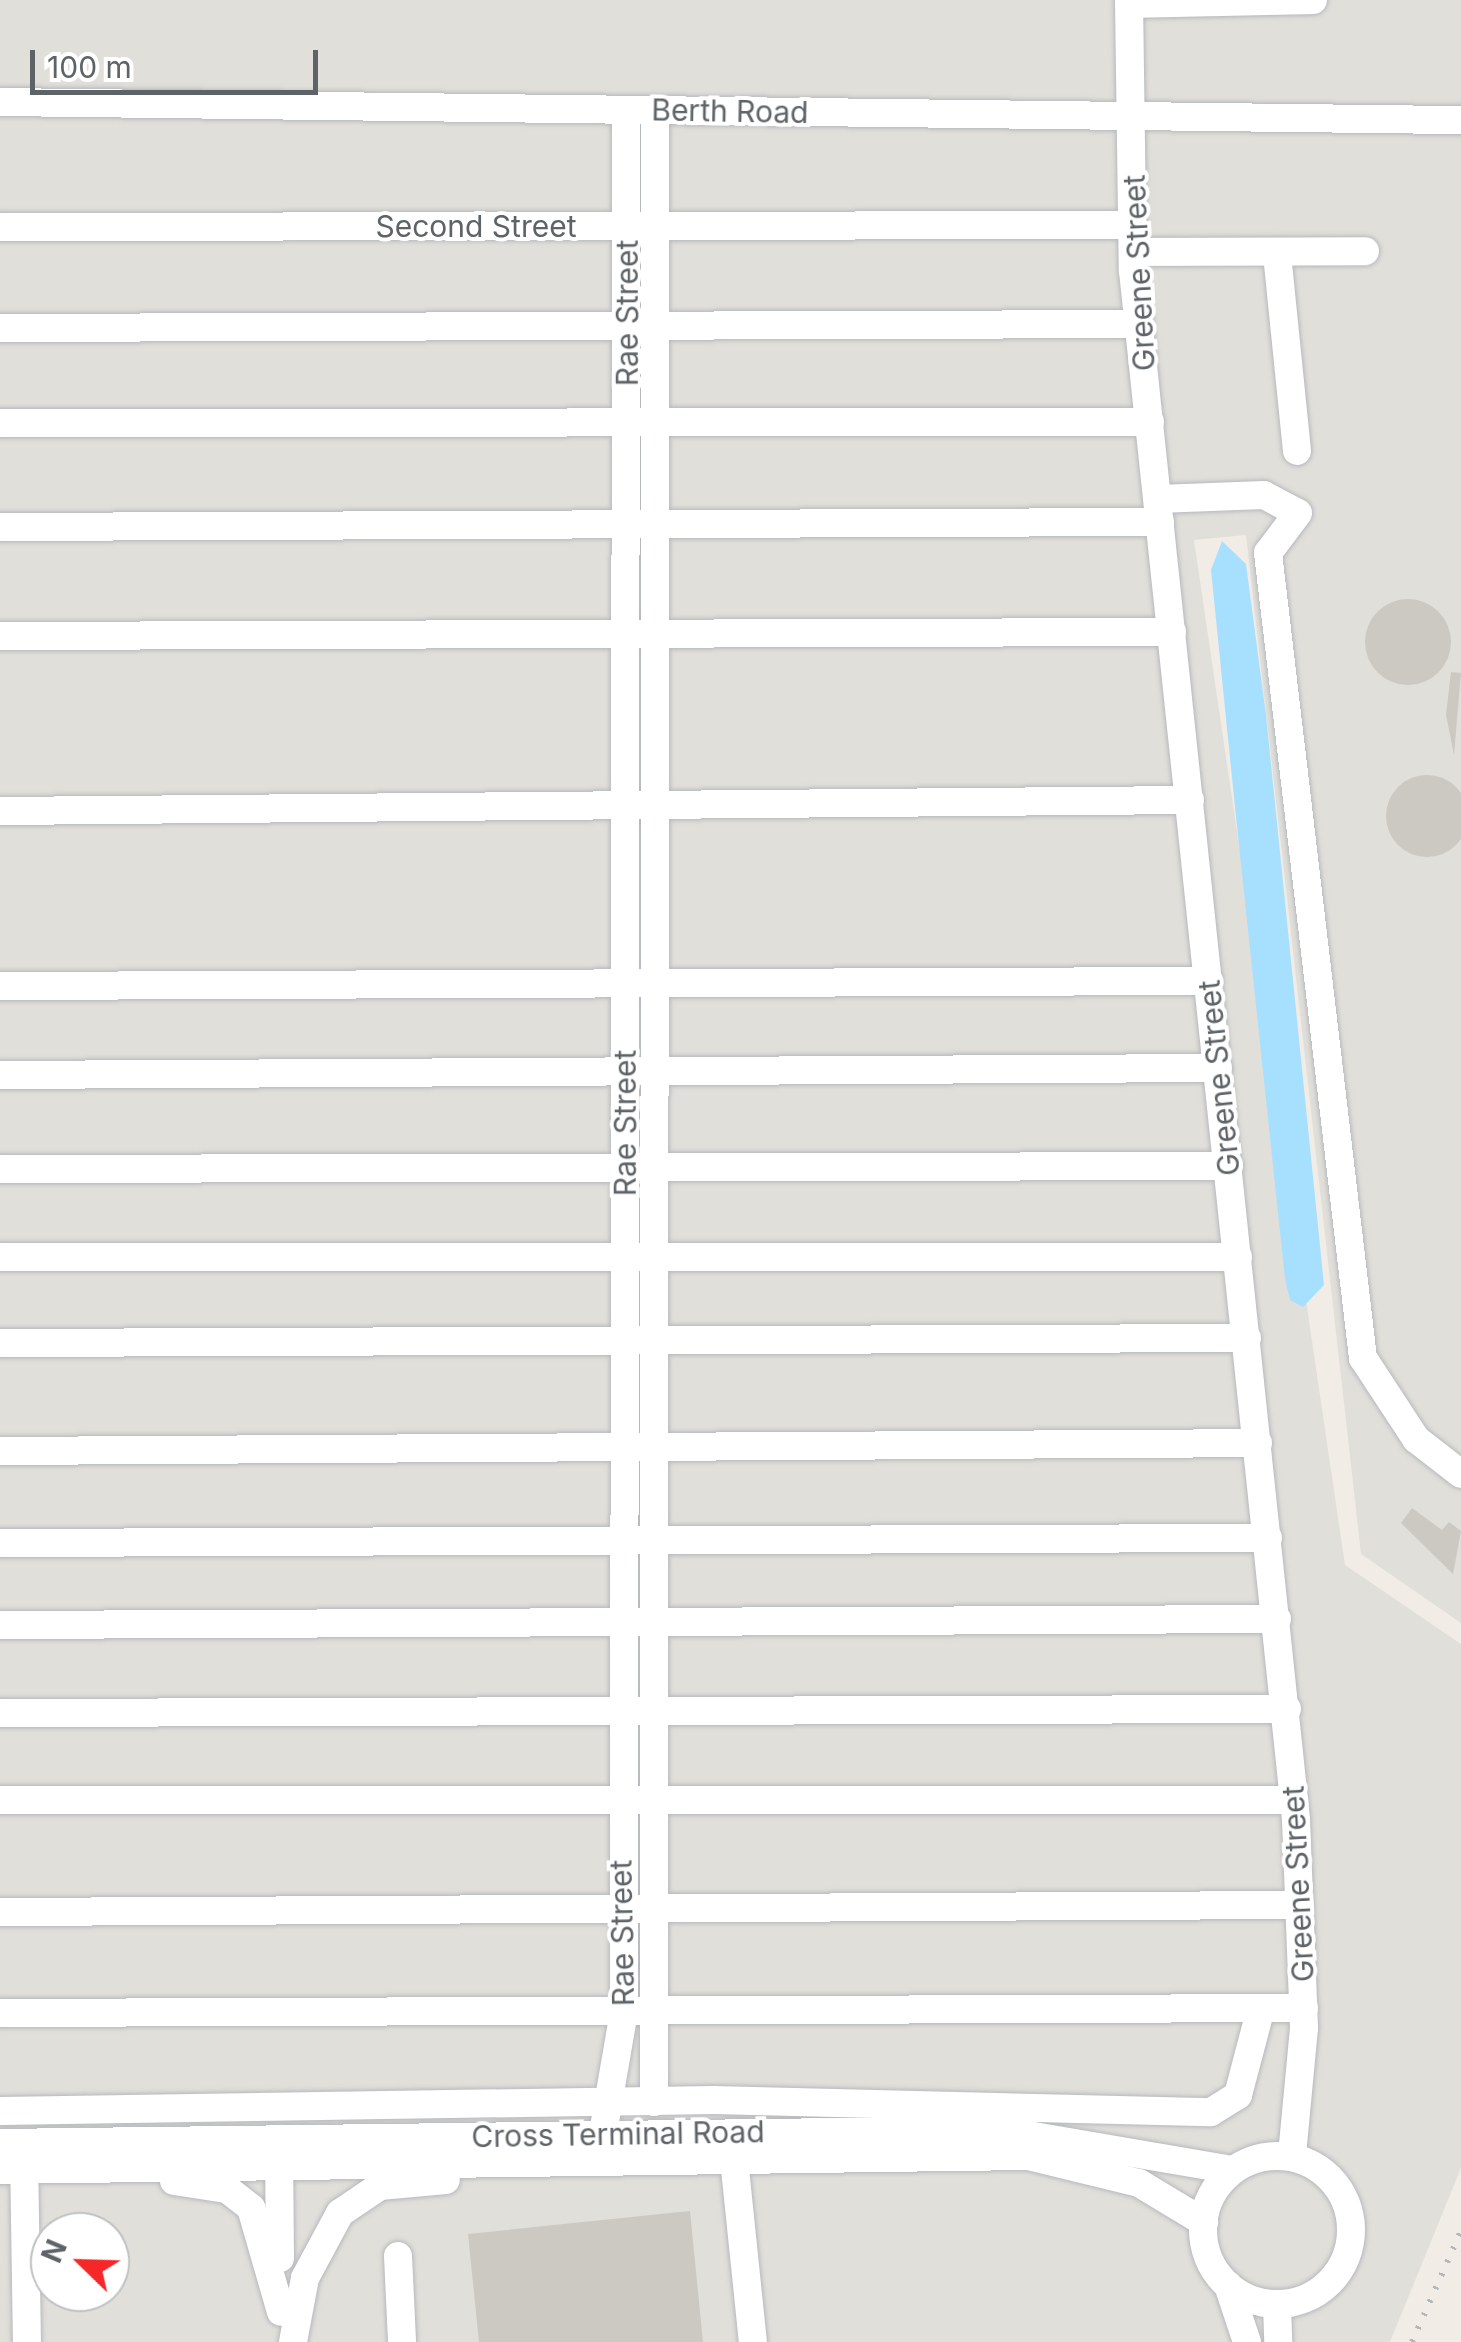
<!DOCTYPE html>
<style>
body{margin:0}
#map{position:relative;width:1461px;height:2342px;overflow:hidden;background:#f1ede6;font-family:Inter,sans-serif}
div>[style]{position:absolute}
.industrial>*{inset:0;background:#e1dfda}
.water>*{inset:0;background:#a7e0ff}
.building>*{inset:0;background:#ccc8c2}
.round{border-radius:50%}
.roads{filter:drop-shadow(0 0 2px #b6b9bd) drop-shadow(0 0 2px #b6b9bd)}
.minor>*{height:28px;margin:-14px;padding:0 14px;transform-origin:14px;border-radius:14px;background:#fff}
.minor>.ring{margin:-14px;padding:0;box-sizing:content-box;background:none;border:28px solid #fff;border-radius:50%}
.rail>*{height:6px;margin-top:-3px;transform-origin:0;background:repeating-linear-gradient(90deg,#b5b6b7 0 2.5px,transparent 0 14.5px)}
span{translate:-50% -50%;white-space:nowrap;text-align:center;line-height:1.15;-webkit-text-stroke:8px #fff;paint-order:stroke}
.street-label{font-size:30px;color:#5d6367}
.north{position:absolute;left:30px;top:2212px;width:100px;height:100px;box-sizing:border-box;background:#fff;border:2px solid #bec1c2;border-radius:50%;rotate:293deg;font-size:28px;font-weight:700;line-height:40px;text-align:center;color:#5d6367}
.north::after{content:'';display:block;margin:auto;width:35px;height:45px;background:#f52728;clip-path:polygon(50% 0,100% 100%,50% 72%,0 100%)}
.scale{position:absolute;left:30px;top:50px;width:288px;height:45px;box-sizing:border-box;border:5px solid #5d6367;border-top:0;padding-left:12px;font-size:30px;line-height:35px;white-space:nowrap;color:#5d6367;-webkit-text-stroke:8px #fff;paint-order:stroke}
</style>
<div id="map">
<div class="industrial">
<i style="clip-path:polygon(evenodd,0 0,1461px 0,1461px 1623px,1361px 1554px,1246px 535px,1194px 540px,1345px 1565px,1461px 1644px,1461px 2168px,1390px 2342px,0 2342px,0 0,50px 2232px,110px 2232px,110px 2292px,50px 2292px,50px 2232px)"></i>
</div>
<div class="water">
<i style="clip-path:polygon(1222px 541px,1246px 564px,1266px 715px,1324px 1285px,1303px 1307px,1290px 1300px,1285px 1279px,1236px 817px,1211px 570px)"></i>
</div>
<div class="building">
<i class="round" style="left:1365px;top:599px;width:86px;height:86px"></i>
<i style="clip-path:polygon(1451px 672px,1461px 673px,1454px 755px,1446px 715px)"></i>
<i class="round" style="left:1386px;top:775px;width:82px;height:82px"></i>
<i style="clip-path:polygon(1412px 1508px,1442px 1530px,1449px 1522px,1461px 1531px,1453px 1574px,1401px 1523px)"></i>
<i style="clip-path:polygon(690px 2211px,703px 2342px,479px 2342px,468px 2234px)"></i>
</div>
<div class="roads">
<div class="minor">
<i style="left:1129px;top:0;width:271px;rotate:89.2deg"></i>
<i style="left:1133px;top:271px;width:1558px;rotate:83.99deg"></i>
<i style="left:1296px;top:1820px;width:208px;rotate:87.8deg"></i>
<i style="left:1304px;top:2028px;width:129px;rotate:95.4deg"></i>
<i style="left:1129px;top:4px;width:184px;rotate:-1.2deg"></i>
<i style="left:0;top:102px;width:1461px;rotate:0.71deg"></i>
<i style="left:0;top:227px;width:1133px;rotate:-0.1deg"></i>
<i style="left:1133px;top:252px;width:232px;rotate:-0.2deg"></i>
<i style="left:1277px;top:254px;width:198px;rotate:84.2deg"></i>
<i style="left:0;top:328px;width:1139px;rotate:-0.2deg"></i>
<i style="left:0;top:423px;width:1150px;rotate:-0.05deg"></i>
<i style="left:1158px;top:499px;width:106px;rotate:-2.2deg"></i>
<i style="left:1264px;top:495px;width:38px;rotate:28deg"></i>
<i style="left:1298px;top:513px;width:50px;rotate:126.9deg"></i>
<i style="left:1268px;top:553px;width:811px;rotate:83.27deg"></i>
<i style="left:1363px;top:1358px;width:97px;rotate:56.8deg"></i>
<i style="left:1416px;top:1439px;width:57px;rotate:37.9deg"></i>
<i style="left:0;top:527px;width:1160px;rotate:-0.25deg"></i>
<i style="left:0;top:636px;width:1172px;rotate:-0.2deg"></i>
<i style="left:0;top:811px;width:1190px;rotate:-0.53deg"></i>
<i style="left:0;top:986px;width:1209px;rotate:-0.24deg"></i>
<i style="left:0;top:1075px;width:1218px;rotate:-0.33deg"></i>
<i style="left:0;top:1169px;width:1229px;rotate:-0.14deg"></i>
<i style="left:0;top:1257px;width:1238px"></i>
<i style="left:0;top:1343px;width:1247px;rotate:-0.23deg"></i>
<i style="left:0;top:1451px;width:1258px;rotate:-0.36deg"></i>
<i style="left:0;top:1543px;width:1268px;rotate:-0.23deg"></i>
<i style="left:0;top:1625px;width:1277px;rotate:-0.27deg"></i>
<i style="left:0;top:1713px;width:1287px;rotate:-0.18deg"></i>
<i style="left:0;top:1800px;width:1294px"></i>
<i style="left:0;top:1912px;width:1299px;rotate:-0.31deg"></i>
<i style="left:0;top:2013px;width:1304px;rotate:-0.22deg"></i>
<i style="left:654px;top:2102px;width:1992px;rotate:-89.97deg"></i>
<i style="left:0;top:2111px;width:713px;rotate:-0.88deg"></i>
<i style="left:713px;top:2100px;width:498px;rotate:1.4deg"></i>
<i style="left:1211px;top:2112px;width:32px;rotate:-32deg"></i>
<i style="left:1238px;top:2095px;width:90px;rotate:-75.2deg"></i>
<i style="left:603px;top:2133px;width:124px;rotate:-80.2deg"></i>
<i style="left:624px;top:2011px;width:1901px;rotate:-89.94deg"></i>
<i style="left:0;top:2143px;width:998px;rotate:-0.75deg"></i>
<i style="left:998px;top:2130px;width:237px;rotate:9.7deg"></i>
<i style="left:279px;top:2146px;width:112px;rotate:89.5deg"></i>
<i style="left:24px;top:2154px;width:188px;rotate:89.1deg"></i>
<i class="ring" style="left:1203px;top:2156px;width:120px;height:120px"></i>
<i style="left:734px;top:2159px;width:184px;rotate:84.1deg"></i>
<i style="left:0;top:2170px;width:1028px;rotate:-0.78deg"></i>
<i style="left:1028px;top:2156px;width:114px;rotate:13.7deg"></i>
<i style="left:1139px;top:2183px;width:76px;rotate:31deg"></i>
<i style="left:174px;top:2181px;width:54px;rotate:8.6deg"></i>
<i style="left:227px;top:2189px;width:31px;rotate:38deg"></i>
<i style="left:251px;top:2208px;width:108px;rotate:73.9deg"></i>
<i style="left:398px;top:2256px;width:86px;rotate:87.3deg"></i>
<i style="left:1228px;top:2285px;width:60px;rotate:71.6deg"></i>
<i style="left:1277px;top:2305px;width:37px;rotate:88deg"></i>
<i style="left:293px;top:2342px;width:65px;rotate:-79.4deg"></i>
<i style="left:305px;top:2278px;width:74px;rotate:-61.7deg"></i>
<i style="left:340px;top:2213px;width:48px;rotate:-34deg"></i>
<i style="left:380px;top:2186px;width:66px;rotate:-5.2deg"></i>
</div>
</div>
<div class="rail">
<i style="left:1412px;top:2342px;width:121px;rotate:-66.2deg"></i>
</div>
<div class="street-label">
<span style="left:730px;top:111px;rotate:1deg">Berth Road</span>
<span style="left:476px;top:226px">Second Street</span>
<span style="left:1139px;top:273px;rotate:-93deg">Greene Street</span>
<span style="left:627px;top:313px;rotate:-90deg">Rae Street</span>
<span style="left:1219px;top:1078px;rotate:-96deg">Greene Street</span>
<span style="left:625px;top:1123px;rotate:-90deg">Rae Street</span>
<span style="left:1298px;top:1884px;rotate:-93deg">Greene Street</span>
<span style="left:622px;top:1933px;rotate:-91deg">Rae Street</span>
<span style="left:618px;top:2134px;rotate:-1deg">Cross Terminal Road</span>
</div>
<div class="north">N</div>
<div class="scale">100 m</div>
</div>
